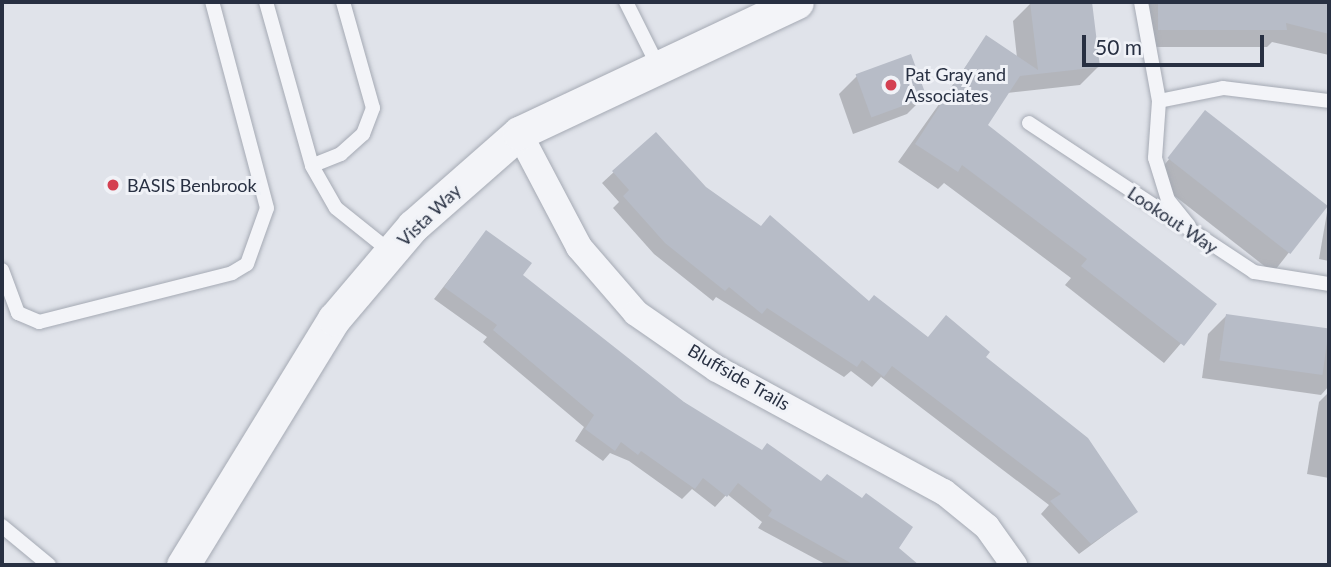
<!DOCTYPE html>
<style>
body{margin:0}
#map{position:relative;width:1331px;height:567px;overflow:hidden;background:#e0e3ea;font-family:Lato,sans-serif}
div>[style]{position:absolute}
.shadow>*{inset:0;background:#0003;transform-origin:0 0}
.building>*{inset:0;background:#b7bcc7;transform-origin:0 0}
.roads{filter:drop-shadow(0 0 2px #a5aab4) drop-shadow(0 0 2px #a5aab4)}
.service>*{height:14px;margin:-7px;padding:0 7px;transform-origin:7px;border-radius:7px;background:#f3f4f8}
.minor>*{height:26px;margin:-13px;padding:0 13px;transform-origin:13px;border-radius:13px;background:#f3f4f8}
.tertiary>*{height:33px;margin:-16.5px;padding:0 16.5px;transform-origin:16.5px;border-radius:16.5px;background:#f3f4f8}
.dots>*{width:19px;height:19px;translate:-50% -50%;box-sizing:border-box;border:4px solid #f0f2f7;border-radius:50%}
span{translate:-50% -50%;white-space:nowrap;text-align:center;line-height:1.15;-webkit-text-stroke:6px #f0f2f7;paint-order:stroke}
.poi-label{font-size:18px;color:#283042}
.left{translate:0 -50%;text-align:left}
.street-label{font-size:18px;color:#283042}
.frame{position:absolute;inset:0;border:4px solid #283042;pointer-events:none}
.scale{position:absolute;left:1082px;top:35px;width:182px;height:32px;box-sizing:border-box;border:4px solid #283042;border-top:0;padding-left:9px;font-size:21px;line-height:24px;white-space:nowrap;color:#283042;-webkit-text-stroke:5px #f0f2f7;paint-order:stroke}
</style>
<div id="map">
<div class="shadow">
<i style="clip-path:polygon(1091px 2px,1098px 67px,1080px 85px,1007px 93px,986px 125px,1214px 305px,1164px 363px,1065px 285px,1071px 278px,944px 183px,938px 189px,898px 162px,986px 38px,1017px 58px,1013px 21px,1031px 3px)"></i>
<i style="clip-path:polygon(1141px 2px,1329px 2px,1329px 55px,1272px 42px,1267px 47px,1141px 47px)"></i>
<i style="clip-path:polygon(857px 76px,925px 96px,907px 114px,853px 134px,839px 94px)"></i>
<i style="left:1205px;top:113px;width:152px;height:84px;rotate:38deg"></i>
<i style="clip-path:polygon(655px 134px,705px 189px,869px 302px,927px 339px,983px 358px,1136px 512px,1079px 554px,1041px 514px,1049px 505px,881px 377px,872px 387px,851px 371px,844px 377px,716px 297px,713px 301px,654px 254px,613px 208px,619px 202px,602px 183px)"></i>
<i style="clip-path:polygon(1329px 201px,1329px 261px,1319px 259px)"></i>
<i style="clip-path:polygon(486px 232px,521px 275px,626px 362px,917px 565px,827px 565px,758px 528px,762px 522px,727px 494px,715px 507px,692px 489px,682px 499px,629px 461px,610px 453px,603px 461px,575px 441px,584px 427px,483px 342px,487px 337px,434px 299px)"></i>
<i style="clip-path:polygon(1226px 316px,1329px 330px,1329px 386px,1321px 395px,1202px 378px,1208px 334px)"></i>
<i style="clip-path:polygon(1329px 392px,1329px 478px,1307px 474px,1319px 402px)"></i>
</div>
<div class="building">
<i style="clip-path:polygon(1030px 2px,1092px 2px,1100px 67px,1020px 76px,988px 125px,1217px 304px,1184px 346px,1081px 266px,1087px 259px,962px 165px,958px 172px,915px 144px,986px 35px,1038px 70px)"></i>
<i style="clip-path:polygon(1158px 2px,1329px 2px,1329px 34px,1286px 23px,1287px 30px,1158px 30px)"></i>
<i style="left:911px;top:54px;width:46px;height:59px;rotate:70deg"></i>
<i style="left:1205px;top:110px;width:156px;height:61px;rotate:38deg"></i>
<i style="clip-path:polygon(656px 132px,706px 187px,761px 226px,770px 215px,869px 301px,874px 295px,928px 337px,946px 315px,990px 352px,986px 357px,1088px 438px,1138px 512px,1091px 544px,1050px 501px,1061px 494px,892px 366px,884px 377px,862px 360px,857px 367px,767px 308px,762px 314px,729px 287px,725px 291px,665px 243px,623px 196px,629px 190px,612px 171px)"></i>
<i style="clip-path:polygon(486px 230px,532px 263px,523px 275px,684px 402px,762px 450px,767px 443px,821px 481px,827px 474px,862px 498px,866px 493px,913px 527px,899px 548px,919px 565px,854px 565px,768px 516px,772px 510px,738px 483px,727px 497px,703px 478px,695px 489px,641px 451px,638px 455px,621px 442px,615px 451px,585px 429px,594px 415px,493px 330px,497px 325px,444px 287px)"></i>
<i style="left:1226px;top:314px;width:104px;height:47px;rotate:8deg"></i>
</div>
<div class="roads">
<div class="service">
<i style="left:266px;top:2px;width:170px;rotate:74.3deg"></i>
<i style="left:343px;top:2px;width:110px;rotate:74.2deg"></i>
<i style="left:373px;top:108px;width:28px;rotate:111deg"></i>
<i style="left:363px;top:134px;width:30px;rotate:138deg"></i>
<i style="left:341px;top:154px;width:31px;rotate:158deg"></i>
<i style="left:312px;top:166px;width:48px;rotate:60.3deg"></i>
<i style="left:336px;top:208px;width:70px;rotate:38.7deg"></i>
<i style="left:626px;top:2px;width:72px;rotate:63.4deg"></i>
<i style="left:1141px;top:2px;width:101px;rotate:79.7deg"></i>
<i style="left:1159px;top:101px;width:57px;rotate:94deg"></i>
<i style="left:1155px;top:158px;width:44px;rotate:72.8deg"></i>
<i style="left:1168px;top:200px;width:33px;rotate:51deg"></i>
<i style="left:1159px;top:101px;width:65px;rotate:-11.5deg"></i>
<i style="left:1223px;top:88px;width:107px;rotate:7deg"></i>
<i style="left:1029px;top:123px;width:270px;rotate:33.5deg"></i>
<i style="left:1254px;top:272px;width:76px;rotate:9.1deg"></i>
<i style="left:2px;top:270px;width:46px;rotate:69.6deg"></i>
<i style="left:18px;top:313px;width:23px;rotate:23deg"></i>
<i style="left:39px;top:322px;width:199px;rotate:-14.2deg"></i>
<i style="left:232px;top:273px;width:17px;rotate:-31deg"></i>
<i style="left:247px;top:264px;width:59px;rotate:-70.3deg"></i>
<i style="left:267px;top:208px;width:213px;rotate:-104.9deg"></i>
<i style="left:2px;top:526px;width:61px;rotate:39.7deg"></i>
</div>
<div class="minor">
<i style="left:519px;top:133px;width:129px;rotate:62.2deg"></i>
<i style="left:579px;top:247px;width:87px;rotate:49.2deg"></i>
<i style="left:636px;top:313px;width:98px;rotate:34.7deg"></i>
<i style="left:717px;top:369px;width:258px;rotate:28.5deg"></i>
<i style="left:944px;top:492px;width:55px;rotate:39.1deg"></i>
<i style="left:987px;top:527px;width:47px;rotate:54.6deg"></i>
</div>
<div class="tertiary">
<i style="left:183px;top:565px;width:289px;rotate:-58.5deg"></i>
<i style="left:334px;top:319px;width:122px;rotate:-49.7deg"></i>
<i style="left:413px;top:226px;width:141px;rotate:-41.3deg"></i>
<i style="left:519px;top:133px;width:307px;rotate:-25.2deg"></i>
</div>
</div>
<div class="dots">
<i style="left:891px;top:85px;background:#d44051"></i>
<i style="left:113px;top:185px;background:#d44051"></i>
</div>
<div class="poi-label">
<span class="left" style="left:905px;top:85px">Pat Gray and<br>Associates</span>
<span class="left" style="left:127px;top:185px">BASIS Benbrook</span>
</div>
<div class="street-label">
<span style="left:429px;top:215px;rotate:-44deg">Vista Way</span>
<span style="left:1173px;top:220px;rotate:34deg">Lookout Way</span>
<span style="left:739px;top:377px;rotate:30deg">Bluffside Trails</span>
</div>
<div class="frame"></div>
<div class="scale">50 m</div>
</div>
